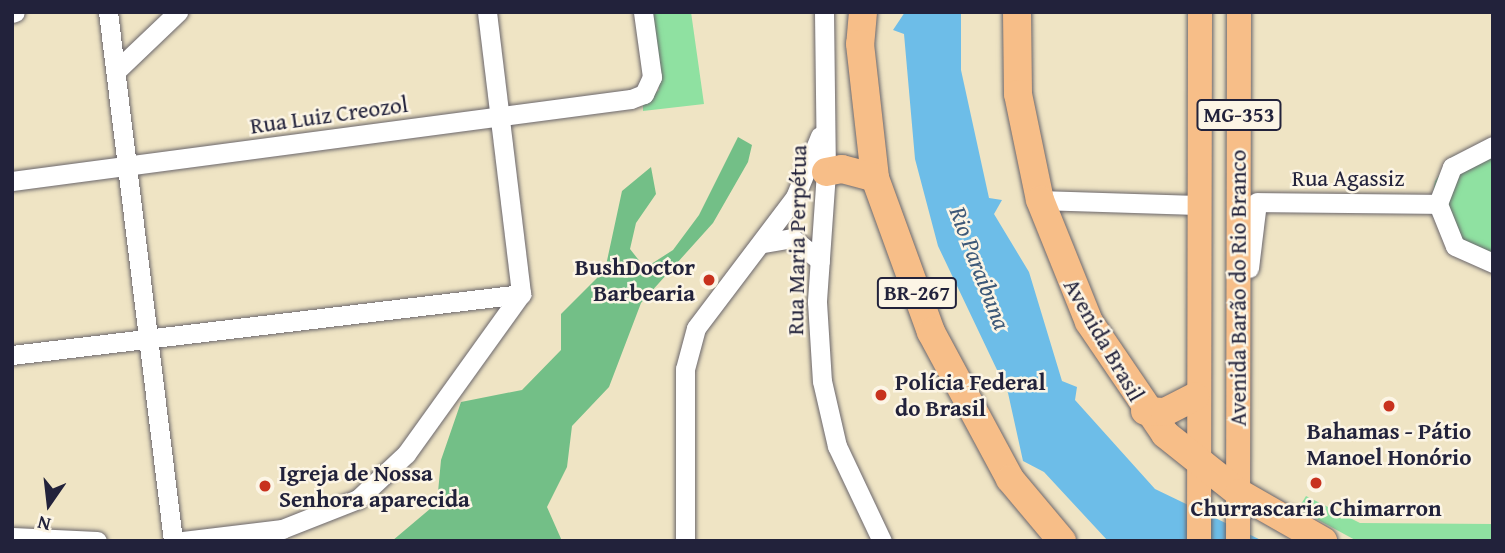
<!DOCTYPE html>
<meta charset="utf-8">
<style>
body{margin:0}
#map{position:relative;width:1505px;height:553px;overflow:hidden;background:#efe4c4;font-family:"Gentium Book Plus",serif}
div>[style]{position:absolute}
.green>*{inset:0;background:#8fe1a1}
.forest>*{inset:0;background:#73bf87}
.water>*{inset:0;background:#6dbde8}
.roads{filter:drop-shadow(0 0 2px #6a666b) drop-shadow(0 0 2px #6a666b)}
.minor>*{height:19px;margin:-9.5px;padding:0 9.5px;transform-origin:9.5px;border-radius:9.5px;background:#fff}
.major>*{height:24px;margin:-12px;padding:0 12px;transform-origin:12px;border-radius:12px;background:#f7be88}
.highway>*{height:28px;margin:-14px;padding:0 14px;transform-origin:14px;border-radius:14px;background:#f7be88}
.dots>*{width:19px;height:19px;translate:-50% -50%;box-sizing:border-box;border:4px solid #fcf5e5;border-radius:50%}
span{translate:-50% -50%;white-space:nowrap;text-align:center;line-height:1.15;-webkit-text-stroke:5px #fcf5e5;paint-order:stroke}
.shield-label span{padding:2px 5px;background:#fcf5e5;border:2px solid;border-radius:5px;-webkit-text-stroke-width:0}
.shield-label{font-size:21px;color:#22223b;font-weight:700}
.street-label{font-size:23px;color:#22223b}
.poi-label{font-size:23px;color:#22223b;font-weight:700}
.right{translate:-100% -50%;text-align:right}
.left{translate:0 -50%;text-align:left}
.water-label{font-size:24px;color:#3c5878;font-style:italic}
.frame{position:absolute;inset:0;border:14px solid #22223b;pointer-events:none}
.north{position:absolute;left:14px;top:469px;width:70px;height:70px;-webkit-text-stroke:5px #fcf5e5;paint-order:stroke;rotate:194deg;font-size:19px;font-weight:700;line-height:28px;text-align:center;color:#22223b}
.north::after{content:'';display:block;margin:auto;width:24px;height:32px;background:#22223b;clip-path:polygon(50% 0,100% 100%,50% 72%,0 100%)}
</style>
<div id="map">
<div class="green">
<i style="clip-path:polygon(652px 12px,691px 12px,704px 104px,643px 111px,643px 102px,659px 90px)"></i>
<i style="clip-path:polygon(1493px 141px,1493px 266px,1447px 244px,1431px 202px,1435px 181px,1453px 156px)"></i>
<i style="clip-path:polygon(1306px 496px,1360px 523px,1493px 524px,1493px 541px,1357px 541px,1298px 509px)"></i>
</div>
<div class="forest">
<i style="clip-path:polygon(738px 137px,752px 145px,748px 162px,713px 223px,641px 303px,609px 387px,572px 426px,567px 467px,547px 507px,562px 541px,392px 541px,437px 503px,441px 460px,461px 402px,522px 390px,561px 350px,561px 314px,605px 270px,622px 191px,651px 167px,656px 194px,636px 223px,630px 249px,645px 268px,673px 250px,699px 215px)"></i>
</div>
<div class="water">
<i style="clip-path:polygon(905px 12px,961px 12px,961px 70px,989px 198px,1002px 200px,994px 214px,1029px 272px,1062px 381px,1077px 387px,1075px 400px,1155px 489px,1263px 541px,1108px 541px,1044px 472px,1023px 461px,1008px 393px,938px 246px,915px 159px,904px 34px,893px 30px)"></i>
</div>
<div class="roads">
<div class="minor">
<i style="left:108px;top:12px;width:533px;rotate:82.99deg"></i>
<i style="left:487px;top:12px;width:284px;rotate:83.1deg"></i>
<i style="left:824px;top:12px;width:160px;rotate:89.3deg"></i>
<i style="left:826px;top:172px;width:130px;rotate:94deg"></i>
<i style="left:817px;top:302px;width:79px;rotate:86.4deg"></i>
<i style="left:822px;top:381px;width:67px;rotate:77deg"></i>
<i style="left:837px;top:446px;width:105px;rotate:64.7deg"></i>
<i style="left:12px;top:13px;width:3px;rotate:-18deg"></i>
<i style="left:116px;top:71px;width:86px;rotate:-43.6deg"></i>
<i style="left:1493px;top:146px;width:46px;rotate:152.9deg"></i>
<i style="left:1452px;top:167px;width:40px;rotate:111deg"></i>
<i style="left:1438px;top:204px;width:45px;rotate:68deg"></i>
<i style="left:1455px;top:246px;width:42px;rotate:24.1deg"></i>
<i style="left:12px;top:181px;width:624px;rotate:-7.55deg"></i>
<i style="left:631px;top:99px;width:14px;rotate:-21deg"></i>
<i style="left:644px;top:94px;width:19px;rotate:-65deg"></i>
<i style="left:652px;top:77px;width:66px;rotate:-97.9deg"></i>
<i style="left:1040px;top:200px;width:156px;rotate:1.8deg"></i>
<i style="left:764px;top:243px;width:28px;rotate:-10deg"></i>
<i style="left:792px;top:238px;width:36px;rotate:39deg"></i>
<i style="left:1249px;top:268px;width:66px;rotate:-83.1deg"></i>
<i style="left:1257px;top:202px;width:181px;rotate:0.6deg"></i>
<i style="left:12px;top:355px;width:513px;rotate:-6.83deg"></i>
<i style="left:12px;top:537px;width:85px;rotate:2.7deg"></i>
<i style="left:183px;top:541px;width:100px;rotate:-6.9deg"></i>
<i style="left:282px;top:529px;width:82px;rotate:-21.5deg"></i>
<i style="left:358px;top:499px;width:66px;rotate:-43.2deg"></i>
<i style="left:406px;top:454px;width:197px;rotate:-54.3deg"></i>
<i style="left:685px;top:541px;width:172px;rotate:-90deg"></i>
<i style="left:685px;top:369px;width:42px;rotate:-75deg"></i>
<i style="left:696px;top:328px;width:164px;rotate:-52.9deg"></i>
<i style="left:795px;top:197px;width:66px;rotate:-67.7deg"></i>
</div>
<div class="major">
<i style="left:1199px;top:541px;width:529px;rotate:-89.89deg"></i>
<i style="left:1238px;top:541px;width:529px;rotate:-89.89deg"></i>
</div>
<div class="highway">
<i style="left:863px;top:12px;width:32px;rotate:95deg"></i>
<i style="left:860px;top:44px;width:135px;rotate:83.6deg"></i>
<i style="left:875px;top:178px;width:164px;rotate:70deg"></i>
<i style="left:931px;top:332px;width:167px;rotate:61.7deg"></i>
<i style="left:1010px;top:479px;width:81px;rotate:50deg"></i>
<i style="left:1017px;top:12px;width:82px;rotate:89.3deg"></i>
<i style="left:1018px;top:94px;width:108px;rotate:78.3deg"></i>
<i style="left:1040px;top:200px;width:131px;rotate:68.1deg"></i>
<i style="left:1089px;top:322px;width:135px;rotate:55.8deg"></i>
<i style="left:1165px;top:434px;width:95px;rotate:38.6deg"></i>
<i style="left:1239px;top:493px;width:97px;rotate:29.7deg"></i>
<i style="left:826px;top:172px;width:16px;rotate:-11deg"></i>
<i style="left:842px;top:169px;width:34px;rotate:15deg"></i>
<i style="left:1145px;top:411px;width:20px;rotate:3deg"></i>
<i style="left:1165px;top:412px;width:34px;rotate:-27deg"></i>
</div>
</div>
<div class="dots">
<i style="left:709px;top:280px;background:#c8321e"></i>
<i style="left:881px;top:395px;background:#c8321e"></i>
<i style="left:1389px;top:406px;background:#c8321e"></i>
<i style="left:1316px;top:483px;background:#c8321e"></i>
<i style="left:265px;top:486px;background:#c8321e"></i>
</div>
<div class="shield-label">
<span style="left:1239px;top:115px">MG-353</span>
<span style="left:917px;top:293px">BR-267</span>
</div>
<div class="street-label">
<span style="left:329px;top:115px;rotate:-8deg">Rua Luiz Creozol</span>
<span style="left:1348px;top:178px">Rua Agassiz</span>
<span style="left:797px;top:240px;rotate:-89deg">Rua Maria Perpétua</span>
<span style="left:1238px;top:288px;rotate:-90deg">Avenida Barão do Rio Branco</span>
<span style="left:1104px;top:340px;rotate:60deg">Avenida Brasil</span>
</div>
<div class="poi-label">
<span class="right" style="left:695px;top:280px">BushDoctor<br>Barbearia</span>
<span class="left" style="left:895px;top:395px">Polícia Federal<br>do Brasil</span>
<span style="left:1389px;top:444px">Bahamas - Pátio<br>Manoel Honório</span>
<span class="left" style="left:279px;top:486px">Igreja de Nossa<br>Senhora aparecida</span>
<span style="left:1316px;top:508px">Churrascaria Chimarron</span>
</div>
<div class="water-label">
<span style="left:980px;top:268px;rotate:69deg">Rio Paraibuna</span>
</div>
<div class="frame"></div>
<div class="north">N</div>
</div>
